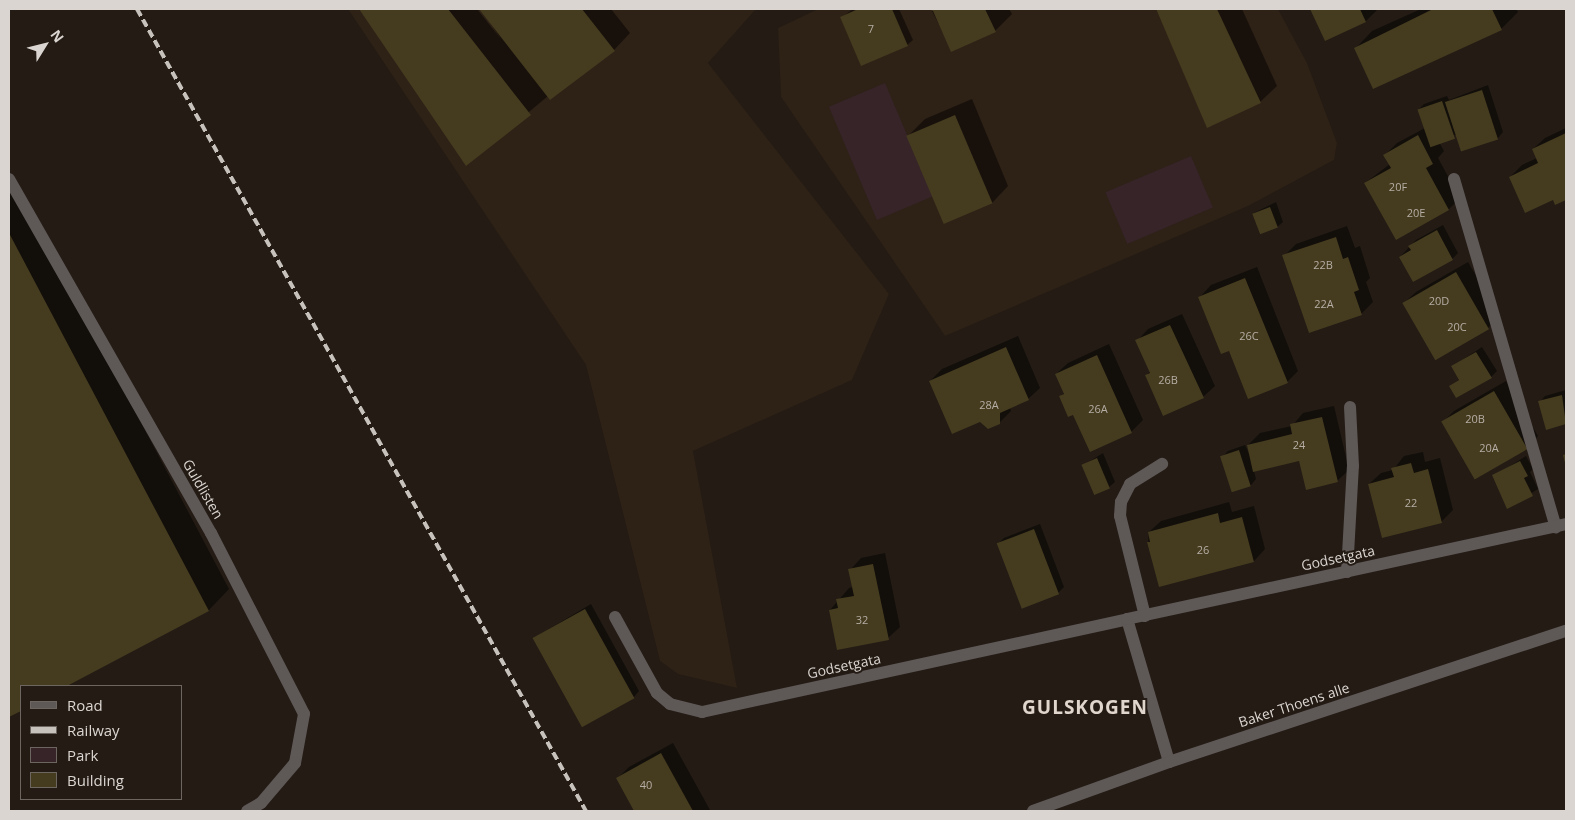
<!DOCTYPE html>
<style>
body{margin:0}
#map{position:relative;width:1575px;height:820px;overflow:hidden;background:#231b14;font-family:"Open Sans",sans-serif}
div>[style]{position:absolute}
.built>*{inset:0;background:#2e2116}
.green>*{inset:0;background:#362428;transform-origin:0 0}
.shadow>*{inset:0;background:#0007}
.building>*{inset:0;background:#453b1f;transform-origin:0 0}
.lane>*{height:12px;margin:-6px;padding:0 6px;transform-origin:6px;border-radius:6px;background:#5e5857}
.street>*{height:12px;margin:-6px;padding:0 6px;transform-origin:6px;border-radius:6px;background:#5e5857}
.rail>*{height:4px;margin-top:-2px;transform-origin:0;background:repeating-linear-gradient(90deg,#c8c2bd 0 8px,transparent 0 12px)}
span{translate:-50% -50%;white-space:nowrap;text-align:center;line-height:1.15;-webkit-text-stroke:4px #231b14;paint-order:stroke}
.number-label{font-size:11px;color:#b6aea4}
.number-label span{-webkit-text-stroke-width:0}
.street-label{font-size:14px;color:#dbd5d1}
.district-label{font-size:19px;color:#e1d6cd;font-weight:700;letter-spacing:1px}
.frame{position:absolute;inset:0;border:10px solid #dbd5d1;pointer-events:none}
.legend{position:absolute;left:20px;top:685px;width:162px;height:115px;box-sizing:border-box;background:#231b14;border:1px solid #6d6560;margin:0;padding:6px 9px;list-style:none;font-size:15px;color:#dbd5d1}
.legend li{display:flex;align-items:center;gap:10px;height:25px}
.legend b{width:25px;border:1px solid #6d6560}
.north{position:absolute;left:20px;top:20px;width:50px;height:50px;-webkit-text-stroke:4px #231b14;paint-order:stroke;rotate:54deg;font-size:14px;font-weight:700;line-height:20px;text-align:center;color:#dbd5d1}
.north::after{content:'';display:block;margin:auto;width:18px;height:22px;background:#dbd5d1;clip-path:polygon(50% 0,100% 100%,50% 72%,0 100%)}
</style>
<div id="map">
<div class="built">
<i style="clip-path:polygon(348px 9px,756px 9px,708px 63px,889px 294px,852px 380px,693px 451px,737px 688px,678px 674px,660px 661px,586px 365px)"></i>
<i style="clip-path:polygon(818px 9px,1278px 9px,1307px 63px,1337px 143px,1334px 160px,1248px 206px,945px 336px,781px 97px,778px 28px)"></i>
</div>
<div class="green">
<i style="left:885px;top:83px;width:123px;height:61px;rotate:67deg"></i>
<i style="left:1191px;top:156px;width:56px;height:93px;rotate:67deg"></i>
</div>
<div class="shadow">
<i style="clip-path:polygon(361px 9px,477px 9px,501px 39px,481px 9px,611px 9px,630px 33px,614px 50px,548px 96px,467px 164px)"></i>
<i style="clip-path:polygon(853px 9px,899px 9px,913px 40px,907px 45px,842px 17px)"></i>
<i style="clip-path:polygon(931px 9px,1009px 9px,1012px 14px,995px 31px,952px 50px)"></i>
<i style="clip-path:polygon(1156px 9px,1242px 9px,1277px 86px,1260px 102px,1208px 126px)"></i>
<i style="clip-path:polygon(1311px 9px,1378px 9px,1366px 21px,1326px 39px)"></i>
<i style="clip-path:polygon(1421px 9px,1516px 9px,1518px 12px,1501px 29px,1356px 48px,1372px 31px)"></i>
<i style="clip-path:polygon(1488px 85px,1503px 132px,1498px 138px,1457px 134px,1439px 142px,1444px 151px,1438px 158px,1460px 198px,1449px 209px,1397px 238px,1365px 183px,1390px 164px,1385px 155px,1397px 143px,1425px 128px,1418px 110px,1424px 104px,1447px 96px,1449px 100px)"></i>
<i style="clip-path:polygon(972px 99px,1008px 186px,992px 203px,908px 136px,925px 119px)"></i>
<i style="clip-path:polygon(1566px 128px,1566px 199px,1556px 204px,1553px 199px,1510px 177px,1522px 165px,1537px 158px,1533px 149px,1545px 138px)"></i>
<i style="clip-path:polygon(9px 173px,229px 589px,209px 610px,65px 686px,21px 686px,21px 709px,9px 716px)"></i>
<i style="clip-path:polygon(1276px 202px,1283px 222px,1277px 227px,1254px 213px)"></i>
<i style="clip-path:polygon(1443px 225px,1458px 253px,1452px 259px,1400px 257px,1416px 240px)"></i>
<i style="clip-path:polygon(1347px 226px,1355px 248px,1360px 246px,1370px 278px,1366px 282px,1373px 302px,1361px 314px,1284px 256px,1296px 244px)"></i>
<i style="clip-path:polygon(1468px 262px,1500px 317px,1488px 328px,1404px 303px,1416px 292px)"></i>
<i style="clip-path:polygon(1257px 267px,1298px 371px,1287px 382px,1230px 349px,1200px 297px,1211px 285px)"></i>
<i style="clip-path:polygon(1182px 314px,1215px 386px,1203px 397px,1146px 375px,1151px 371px,1137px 341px,1148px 329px)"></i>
<i style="clip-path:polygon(1018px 336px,1040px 388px,1028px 399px,1010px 408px,1011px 411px,999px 423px,930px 381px,942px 369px)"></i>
<i style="clip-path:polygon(1109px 344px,1143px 420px,1131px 432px,1074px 413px,1061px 396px,1065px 392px,1056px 374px,1068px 363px)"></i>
<i style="clip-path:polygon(1482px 347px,1497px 371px,1491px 377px,1450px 386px,1460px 379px,1453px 366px)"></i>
<i style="clip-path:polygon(1506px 381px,1538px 436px,1527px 448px,1442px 423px,1454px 411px)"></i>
<i style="clip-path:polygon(1566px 390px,1566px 423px,1547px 428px,1540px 402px,1545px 396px)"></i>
<i style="clip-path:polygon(1334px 406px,1349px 470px,1337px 481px,1300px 460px,1254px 471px,1256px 479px,1251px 485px,1233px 491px,1222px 457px,1228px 451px,1245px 445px,1251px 458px,1248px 445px,1260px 433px,1292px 426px,1303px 413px)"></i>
<i style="clip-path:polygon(1423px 452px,1425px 462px,1440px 458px,1453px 510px,1441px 522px,1369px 484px,1381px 473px,1393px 470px,1404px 456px)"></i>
<i style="clip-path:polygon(1103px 453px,1115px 482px,1109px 487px,1082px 466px)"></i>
<i style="clip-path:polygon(1526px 456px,1533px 469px,1530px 472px,1538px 489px,1508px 507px,1494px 476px)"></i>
<i style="clip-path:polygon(1229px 502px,1232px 512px,1254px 506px,1265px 549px,1254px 561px,1160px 586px,1148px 543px,1149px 532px,1161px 521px)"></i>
<i style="clip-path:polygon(1040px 524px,1064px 587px,1058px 593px,998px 544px,1004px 538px)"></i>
<i style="clip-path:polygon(885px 553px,900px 627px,888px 638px,830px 610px,849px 588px,853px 587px,850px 570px,861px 558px)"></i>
<i style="clip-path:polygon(591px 604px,639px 691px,634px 697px,534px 638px)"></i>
<i style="clip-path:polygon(673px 743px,710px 810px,636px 811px,617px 779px,629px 767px)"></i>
</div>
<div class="building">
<i style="clip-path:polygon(359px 9px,448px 9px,531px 115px,466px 166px)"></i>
<i style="clip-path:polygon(479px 9px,582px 9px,615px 51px,550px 100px)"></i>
<i style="clip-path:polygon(858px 9px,892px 9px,908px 46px,861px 66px,840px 17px)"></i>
<i style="clip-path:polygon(928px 9px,985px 9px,996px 32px,951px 52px,933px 11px)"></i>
<i style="clip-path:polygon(1156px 9px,1217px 9px,1261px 103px,1207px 128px)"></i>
<i style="clip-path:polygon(1310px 9px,1360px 9px,1366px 22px,1325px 41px)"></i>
<i style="clip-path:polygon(1433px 9px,1492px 9px,1502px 30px,1373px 89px,1354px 48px)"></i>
<i style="left:1482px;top:90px;width:52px;height:39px;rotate:72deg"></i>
<i style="left:1442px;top:101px;width:40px;height:26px;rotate:71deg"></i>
<i style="left:955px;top:115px;width:96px;height:53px;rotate:67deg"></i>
<i style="clip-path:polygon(1566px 133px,1566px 200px,1555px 205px,1553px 200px,1525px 213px,1509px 177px,1538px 163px,1532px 149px)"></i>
<i style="clip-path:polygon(1418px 135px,1433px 164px,1426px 168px,1449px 210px,1396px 240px,1364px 183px,1391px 168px,1383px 155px)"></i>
<i style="left:1270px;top:207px;width:22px;height:19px;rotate:69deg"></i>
<i style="clip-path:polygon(1437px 230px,1453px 260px,1413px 282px,1399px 257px,1411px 250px,1408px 246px)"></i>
<i style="clip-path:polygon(9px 233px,209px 611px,67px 686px,21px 686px,21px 711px,9px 717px)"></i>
<i style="clip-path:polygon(1336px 237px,1343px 259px,1348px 257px,1359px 290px,1354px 292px,1362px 315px,1309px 333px,1282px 255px)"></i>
<i style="left:1456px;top:272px;width:66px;height:62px;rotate:60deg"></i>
<i style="clip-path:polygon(1245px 278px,1288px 383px,1248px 399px,1229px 351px,1221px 354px,1198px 297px)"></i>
<i style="clip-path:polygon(1170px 325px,1204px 398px,1163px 416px,1145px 375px,1150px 373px,1135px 340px)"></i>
<i style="clip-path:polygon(1006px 347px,1029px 400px,1000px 413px,1000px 424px,988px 429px,980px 422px,952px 434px,929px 381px)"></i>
<i style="clip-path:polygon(1476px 352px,1492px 378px,1456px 398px,1449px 386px,1459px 380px,1451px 366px)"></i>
<i style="clip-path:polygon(1097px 355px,1132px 433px,1090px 452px,1073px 415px,1068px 417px,1059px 396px,1064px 394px,1055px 374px)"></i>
<i style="left:1494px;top:391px;width:67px;height:61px;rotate:60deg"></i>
<i style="clip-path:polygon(1562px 395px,1566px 424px,1546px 430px,1538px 401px)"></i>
<i style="clip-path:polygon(1322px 417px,1338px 482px,1306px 490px,1299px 461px,1253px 472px,1247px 445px,1292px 434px,1290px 424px)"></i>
<i style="left:1239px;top:450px;width:38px;height:20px;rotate:72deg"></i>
<i style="clip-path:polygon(1566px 454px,1566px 467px,1563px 455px)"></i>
<i style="left:1097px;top:458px;width:33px;height:17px;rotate:67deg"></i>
<i style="clip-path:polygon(1520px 461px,1528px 476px,1524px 478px,1533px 496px,1507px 509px,1492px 475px)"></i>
<i style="clip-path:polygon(1411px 463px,1414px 473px,1428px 469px,1442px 523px,1382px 538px,1368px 484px,1394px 477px,1391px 468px)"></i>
<i style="clip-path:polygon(1218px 513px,1220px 523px,1242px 517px,1254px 562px,1159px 587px,1147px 542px,1150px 542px,1148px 532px)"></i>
<i style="left:1034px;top:529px;width:70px;height:40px;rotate:69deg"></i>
<i style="clip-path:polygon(873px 564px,889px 640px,837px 650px,829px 610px,838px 608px,836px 599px,854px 596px,848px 569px)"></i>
<i style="left:585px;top:609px;width:102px;height:60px;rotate:61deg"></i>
<i style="clip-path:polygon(661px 753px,693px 811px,634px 811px,616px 778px)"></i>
</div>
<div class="lane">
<i style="left:1347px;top:572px;width:106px;rotate:-86.8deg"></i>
<i style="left:1353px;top:466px;width:59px;rotate:-92.9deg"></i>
<i style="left:1145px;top:616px;width:103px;rotate:-104deg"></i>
<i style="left:1120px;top:516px;width:14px;rotate:-86deg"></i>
<i style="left:1121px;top:502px;width:20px;rotate:-63deg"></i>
<i style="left:1130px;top:484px;width:38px;rotate:-32deg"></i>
</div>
<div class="street">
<i style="left:9px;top:179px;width:408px;rotate:60.3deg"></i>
<i style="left:211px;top:533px;width:203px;rotate:62.8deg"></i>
<i style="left:304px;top:714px;width:50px;rotate:100.4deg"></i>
<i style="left:295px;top:763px;width:52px;rotate:130.4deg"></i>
<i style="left:261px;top:803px;width:16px;rotate:150deg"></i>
<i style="left:1454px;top:179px;width:363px;rotate:73.7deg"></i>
<i style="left:615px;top:617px;width:87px;rotate:61.1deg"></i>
<i style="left:657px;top:693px;width:17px;rotate:40deg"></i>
<i style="left:670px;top:704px;width:33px;rotate:14deg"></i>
<i style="left:702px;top:712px;width:435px;rotate:-12.3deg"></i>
<i style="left:1127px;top:619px;width:149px;rotate:73.6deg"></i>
<i style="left:1127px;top:619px;width:449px;rotate:-12.2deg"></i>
<i style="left:1033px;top:811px;width:145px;rotate:-19.8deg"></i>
<i style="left:1169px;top:762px;width:418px;rotate:-18.3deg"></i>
</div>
<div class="rail">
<i style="left:137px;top:9px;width:919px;rotate:60.76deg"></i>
</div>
<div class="number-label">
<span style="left:871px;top:29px">7</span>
<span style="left:1398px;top:187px">20F</span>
<span style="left:1416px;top:213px">20E</span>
<span style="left:1323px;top:265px">22B</span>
<span style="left:1439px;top:301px">20D</span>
<span style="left:1324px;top:304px">22A</span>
<span style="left:1457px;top:327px">20C</span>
<span style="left:1249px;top:336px">26C</span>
<span style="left:1168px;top:380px">26B</span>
<span style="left:989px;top:405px">28A</span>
<span style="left:1098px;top:409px">26A</span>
<span style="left:1475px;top:419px">20B</span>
<span style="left:1299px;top:445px">24</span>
<span style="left:1489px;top:448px">20A</span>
<span style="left:1411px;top:503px">22</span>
<span style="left:1203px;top:550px">26</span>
<span style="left:862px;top:620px">32</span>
<span style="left:646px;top:785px">40</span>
</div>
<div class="street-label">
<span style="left:203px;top:489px;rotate:60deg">Guldlisten</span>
<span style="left:1338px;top:558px;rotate:-12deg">Godsetgata</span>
<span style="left:844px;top:666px;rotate:-12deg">Godsetgata</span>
<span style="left:1294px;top:705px;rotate:-18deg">Baker Thoens alle</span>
</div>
<div class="district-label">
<span style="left:1085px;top:708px">GULSKOGEN</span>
</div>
<div class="frame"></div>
<ul class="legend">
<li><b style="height:6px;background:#5e5857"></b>Road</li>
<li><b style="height:6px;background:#c8c2bd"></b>Railway</li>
<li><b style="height:14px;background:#362428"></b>Park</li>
<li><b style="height:14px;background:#453b1f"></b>Building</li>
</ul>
<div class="north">N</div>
</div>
